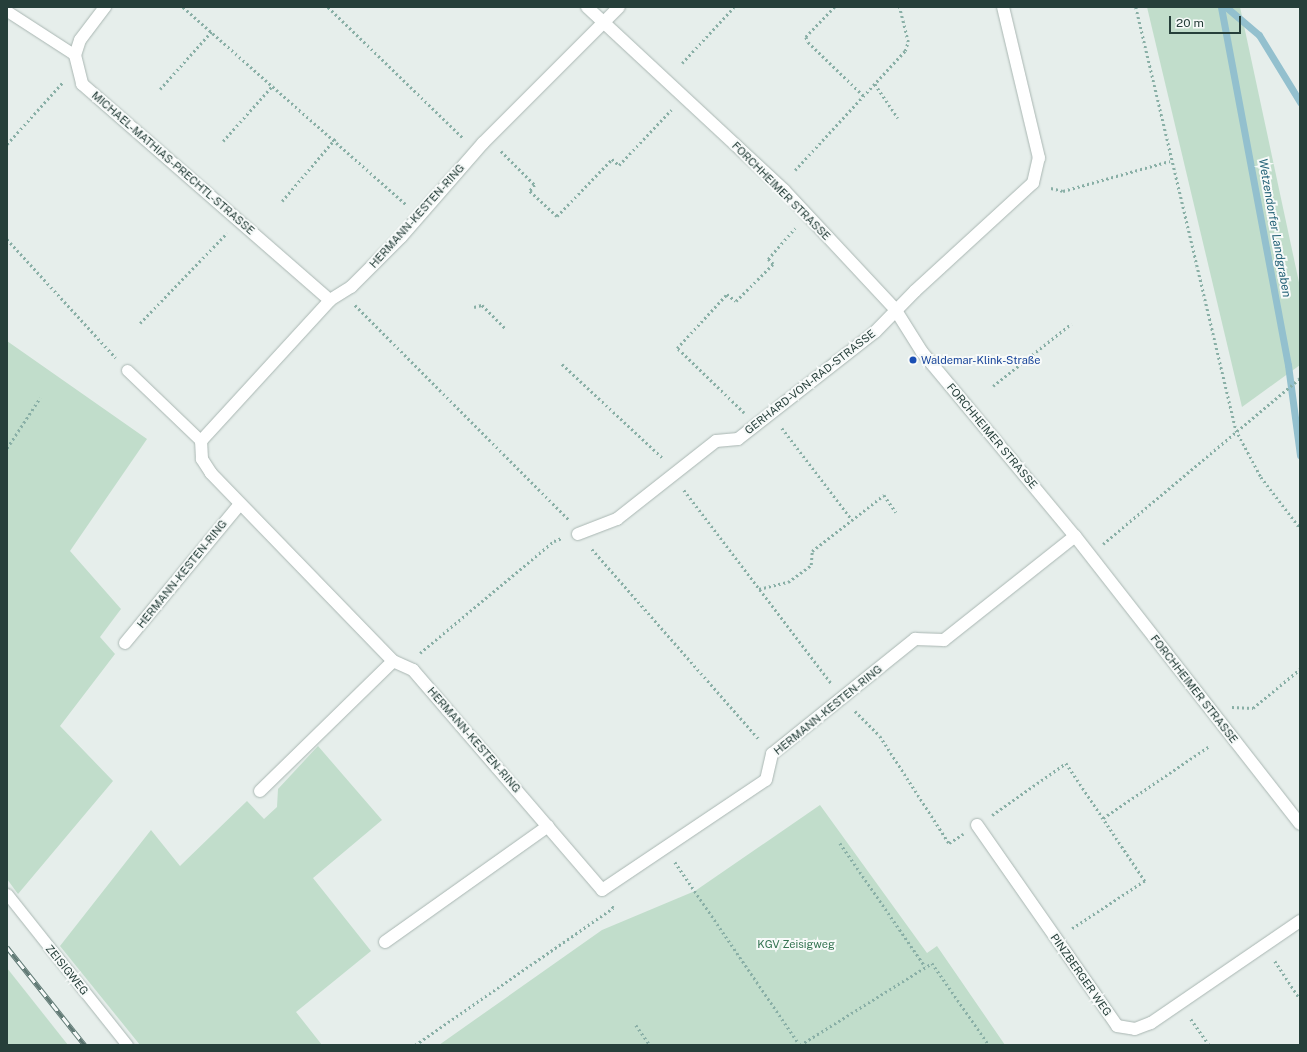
<!DOCTYPE html>
<meta charset="utf-8">
<style>
body{margin:0}
#map{position:relative;width:1307px;height:1052px;overflow:hidden;background:#e6eeeb;font-family:"Public Sans",sans-serif}
div>[style]{position:absolute}
.green>*{inset:0;background:#c1ddcb}
.stream>*{height:7px;margin:-3.5px;padding:0 3.5px;transform-origin:3.5px;border-radius:3.5px;background:#93c0ce}
.path>*{height:2.5px;margin-top:-1.25px;transform-origin:0;background:repeating-linear-gradient(90deg,#89afa6 0 2px,transparent 0 5px)}
.roads{filter:drop-shadow(0 0 1px #a9b6b2) drop-shadow(0 0 1px #a9b6b2)}
.lane>*{height:11px;margin:-5.5px;padding:0 5.5px;transform-origin:5.5px;border-radius:5.5px;background:#fff}
.street>*{height:12px;margin:-6px;padding:0 6px;transform-origin:6px;border-radius:6px;background:#fff}
.rail>*{height:4.5px;margin-top:-2.25px;transform-origin:0;background:repeating-linear-gradient(90deg,#f7faf9 0 9px,#617a75 0 18px);box-sizing:border-box;border-block:1px solid #617a75}
.dots>*{width:11px;height:11px;translate:-50% -50%;box-sizing:border-box;border:2px solid #f7faf9;border-radius:50%}
span{translate:-50% -50%;white-space:nowrap;text-align:center;line-height:1.15;-webkit-text-stroke:4px #f7faf9;paint-order:stroke}
.street-label{font-size:11px;color:#263f3a}
.transit-label{font-size:11px;color:#164399}
.left{translate:0 -50%;text-align:left}
.park-label{font-size:11px;color:#337351}
.water-label{font-size:12px;color:#246277;font-style:italic}
.frame{position:absolute;inset:0;border:8px solid #263f3a;pointer-events:none}
.scale{position:absolute;left:1169px;top:16px;width:72px;height:18px;box-sizing:border-box;border:2px solid #263f3a;border-top:0;padding-left:5px;font-size:12px;line-height:14px;white-space:nowrap;color:#263f3a;-webkit-text-stroke:3px #f7faf9;paint-order:stroke}
</style>
<div id="map">
<div class="green">
<i style="clip-path:polygon(1147px 7px,1240px 7px,1300px 287px,1300px 365px,1242px 407px)"></i>
<i style="clip-path:polygon(7px 341px,147px 439px,70px 551px,121px 609px,100px 637px,115px 654px,60px 726px,113px 781px,18px 894px,7px 879px)"></i>
<i style="clip-path:polygon(318px 746px,382px 820px,313px 878px,371px 951px,296px 1012px,322px 1045px,140px 1045px,60px 946px,151px 830px,180px 866px,247px 801px,264px 819px,277px 807px,278px 789px)"></i>
<i style="clip-path:polygon(820px 805px,927px 953px,937px 946px,1005px 1045px,439px 1045px,602px 930px,695px 891px)"></i>
<i style="clip-path:polygon(7px 968px,68px 1045px,7px 1045px)"></i>
</div>
<div class="stream">
<i style="left:1221px;top:7px;width:364px;rotate:79.4deg"></i>
<i style="left:1288px;top:365px;width:91px;rotate:82.4deg"></i>
<i style="left:1226px;top:7px;width:43px;rotate:40.3deg"></i>
<i style="left:1259px;top:35px;width:79px;rotate:58.5deg"></i>
</div>
<div class="path">
<i style="left:183px;top:7px;width:298px;rotate:41.5deg"></i>
<i style="left:328px;top:7px;width:188px;rotate:44.1deg"></i>
<i style="left:835px;top:7px;width:42px;rotate:134deg"></i>
<i style="left:806px;top:37px;width:5px;rotate:68deg"></i>
<i style="left:808px;top:42px;width:78px;rotate:44deg"></i>
<i style="left:1136px;top:7px;width:435px;rotate:76.7deg"></i>
<i style="left:1236px;top:430px;width:53px;rotate:62deg"></i>
<i style="left:1261px;top:477px;width:64px;rotate:52.6deg"></i>
<i style="left:682px;top:63px;width:76px;rotate:-47.1deg"></i>
<i style="left:875px;top:84px;width:41px;rotate:55.9deg"></i>
<i style="left:160px;top:89px;width:78px;rotate:-48.1deg"></i>
<i style="left:223px;top:141px;width:75px;rotate:-48.2deg"></i>
<i style="left:7px;top:144px;width:84px;rotate:-47.9deg"></i>
<i style="left:501px;top:151px;width:48px;rotate:45deg"></i>
<i style="left:535px;top:185px;width:8px;rotate:130deg"></i>
<i style="left:530px;top:191px;width:37px;rotate:43deg"></i>
<i style="left:557px;top:216px;width:79px;rotate:-46deg"></i>
<i style="left:612px;top:159px;width:9px;rotate:41deg"></i>
<i style="left:619px;top:165px;width:76px;rotate:-46.6deg"></i>
<i style="left:795px;top:170px;width:162px;rotate:-47.3deg"></i>
<i style="left:905px;top:51px;width:9px;rotate:-72deg"></i>
<i style="left:908px;top:42px;width:36px;rotate:-104deg"></i>
<i style="left:1051px;top:188px;width:12px;rotate:14deg"></i>
<i style="left:1063px;top:191px;width:111px;rotate:-15.7deg"></i>
<i style="left:282px;top:201px;width:82px;rotate:-49.5deg"></i>
<i style="left:7px;top:239px;width:161px;rotate:47.5deg"></i>
<i style="left:355px;top:305px;width:303px;rotate:45.1deg"></i>
<i style="left:474px;top:307px;width:8px;rotate:-14deg"></i>
<i style="left:482px;top:305px;width:33px;rotate:45deg"></i>
<i style="left:140px;top:323px;width:125px;rotate:-46deg"></i>
<i style="left:562px;top:364px;width:139px;rotate:43deg"></i>
<i style="left:993px;top:386px;width:100px;rotate:-38.5deg"></i>
<i style="left:744px;top:413px;width:93px;rotate:-135.9deg"></i>
<i style="left:677px;top:348px;width:74px;rotate:-47.2deg"></i>
<i style="left:727px;top:294px;width:11px;rotate:38deg"></i>
<i style="left:736px;top:301px;width:52px;rotate:-45deg"></i>
<i style="left:773px;top:264px;width:7px;rotate:-135deg"></i>
<i style="left:768px;top:259px;width:41px;rotate:-48.9deg"></i>
<i style="left:782px;top:428px;width:116px;rotate:52.7deg"></i>
<i style="left:7px;top:448px;width:60px;rotate:-56.6deg"></i>
<i style="left:684px;top:490px;width:243px;rotate:52.7deg"></i>
<i style="left:1103px;top:544px;width:258px;rotate:-40.1deg"></i>
<i style="left:592px;top:549px;width:254px;rotate:48.7deg"></i>
<i style="left:759px;top:589px;width:30px;rotate:-14deg"></i>
<i style="left:788px;top:582px;width:29px;rotate:-36deg"></i>
<i style="left:811px;top:565px;width:14px;rotate:-86deg"></i>
<i style="left:812px;top:551px;width:91px;rotate:-37.9deg"></i>
<i style="left:884px;top:495px;width:21px;rotate:55deg"></i>
<i style="left:420px;top:653px;width:175px;rotate:-39.9deg"></i>
<i style="left:554px;top:541px;width:9px;rotate:-21deg"></i>
<i style="left:1232px;top:707px;width:21px;rotate:3deg"></i>
<i style="left:1253px;top:708px;width:61px;rotate:-39.7deg"></i>
<i style="left:855px;top:711px;width:35px;rotate:45deg"></i>
<i style="left:880px;top:736px;width:127px;rotate:57.2deg"></i>
<i style="left:949px;top:843px;width:17px;rotate:-33deg"></i>
<i style="left:992px;top:815px;width:90px;rotate:-35.1deg"></i>
<i style="left:1066px;top:763px;width:142px;rotate:56.2deg"></i>
<i style="left:1145px;top:881px;width:87px;rotate:146.7deg"></i>
<i style="left:1103px;top:818px;width:127px;rotate:-34.1deg"></i>
<i style="left:840px;top:843px;width:150px;rotate:55.4deg"></i>
<i style="left:675px;top:862px;width:222px;rotate:55.7deg"></i>
<i style="left:1275px;top:961px;width:45px;rotate:56.7deg"></i>
<i style="left:1191px;top:1019px;width:32px;rotate:55deg"></i>
<i style="left:636px;top:1025px;width:24px;rotate:55deg"></i>
<i style="left:415px;top:1045px;width:241px;rotate:-34.7deg"></i>
<i style="left:613px;top:908px;width:4px;rotate:-124deg"></i>
<i style="left:800px;top:1045px;width:155px;rotate:-31.8deg"></i>
<i style="left:932px;top:963px;width:100px;rotate:55.2deg"></i>
</div>
<div class="roads">
<div class="lane">
<i style="left:7px;top:11px;width:81px;rotate:32.9deg"></i>
<i style="left:127px;top:370px;width:103px;rotate:43.8deg"></i>
<i style="left:7px;top:894px;width:193px;rotate:51.5deg"></i>
</div>
<div class="street">
<i style="left:105px;top:7px;width:41px;rotate:127.1deg"></i>
<i style="left:80px;top:40px;width:16px;rotate:108deg"></i>
<i style="left:75px;top:55px;width:30px;rotate:76deg"></i>
<i style="left:82px;top:84px;width:329px;rotate:41.1deg"></i>
<i style="left:587px;top:7px;width:269px;rotate:42.9deg"></i>
<i style="left:784px;top:190px;width:163px;rotate:47deg"></i>
<i style="left:895px;top:309px;width:51px;rotate:57.9deg"></i>
<i style="left:922px;top:352px;width:239px;rotate:50.3deg"></i>
<i style="left:1075px;top:536px;width:365px;rotate:52deg"></i>
<i style="left:578px;top:534px;width:42px;rotate:-21deg"></i>
<i style="left:617px;top:519px;width:126px;rotate:-38.2deg"></i>
<i style="left:716px;top:441px;width:22px;rotate:-5deg"></i>
<i style="left:738px;top:439px;width:174px;rotate:-38deg"></i>
<i style="left:875px;top:332px;width:57px;rotate:-45.7deg"></i>
<i style="left:915px;top:291px;width:160px;rotate:-42.5deg"></i>
<i style="left:1033px;top:183px;width:26px;rotate:-77deg"></i>
<i style="left:1039px;top:158px;width:155px;rotate:-103.4deg"></i>
<i style="left:125px;top:643px;width:180px;rotate:-50.4deg"></i>
<i style="left:393px;top:661px;width:262px;rotate:-134.1deg"></i>
<i style="left:211px;top:473px;width:17px;rotate:-123deg"></i>
<i style="left:202px;top:459px;width:18px;rotate:-93deg"></i>
<i style="left:201px;top:441px;width:191px;rotate:-47.5deg"></i>
<i style="left:330px;top:300px;width:25px;rotate:-32deg"></i>
<i style="left:351px;top:287px;width:71px;rotate:-45deg"></i>
<i style="left:401px;top:237px;width:125px;rotate:-48.9deg"></i>
<i style="left:483px;top:143px;width:192px;rotate:-45deg"></i>
<i style="left:260px;top:791px;width:186px;rotate:-44.3deg"></i>
<i style="left:393px;top:661px;width:22px;rotate:24deg"></i>
<i style="left:413px;top:670px;width:290px;rotate:49.3deg"></i>
<i style="left:602px;top:890px;width:197px;rotate:-33.9deg"></i>
<i style="left:766px;top:780px;width:27px;rotate:-77deg"></i>
<i style="left:772px;top:754px;width:184px;rotate:-38.8deg"></i>
<i style="left:915px;top:639px;width:29px;rotate:2deg"></i>
<i style="left:944px;top:640px;width:167px;rotate:-38.4deg"></i>
<i style="left:977px;top:825px;width:245px;rotate:55.1deg"></i>
<i style="left:1117px;top:1026px;width:18px;rotate:9deg"></i>
<i style="left:1135px;top:1029px;width:17px;rotate:-21deg"></i>
<i style="left:1151px;top:1023px;width:181px;rotate:-34.4deg"></i>
<i style="left:385px;top:942px;width:200px;rotate:-35.4deg"></i>
</div>
</div>
<div class="rail">
<i style="left:7px;top:947px;width:125px;rotate:51.5deg"></i>
</div>
<div class="dots">
<i style="left:913px;top:360px;background:#1a4fb4"></i>
</div>
<div class="street-label">
<span style="left:173px;top:163px;rotate:41deg">MICHAEL-MATHIAS-PRECHTL-STRASSE</span>
<span style="left:781px;top:191px;rotate:45deg">FORCHHEIMER STRASSE</span>
<span style="left:417px;top:216px;rotate:-48deg">HERMANN-KESTEN-RING</span>
<span style="left:810px;top:382px;rotate:-38deg">GERHARD-VON-RAD-STRASSE</span>
<span style="left:992px;top:436px;rotate:50deg">FORCHHEIMER STRASSE</span>
<span style="left:182px;top:574px;rotate:-51deg">HERMANN-KESTEN-RING</span>
<span style="left:1194px;top:689px;rotate:52deg">FORCHHEIMER STRASSE</span>
<span style="left:828px;top:710px;rotate:-39deg">HERMANN-KESTEN-RING</span>
<span style="left:474px;top:740px;rotate:49deg">HERMANN-KESTEN-RING</span>
<span style="left:67px;top:970px;rotate:51deg">ZEISIGWEG</span>
<span style="left:1081px;top:975px;rotate:55deg">PINZBERGER WEG</span>
</div>
<div class="transit-label">
<span class="left" style="left:921px;top:360px">Waldemar-Klink-Straße</span>
</div>
<div class="park-label">
<span style="left:796px;top:944px">KGV Zeisigweg</span>
</div>
<div class="water-label">
<span style="left:1274px;top:228px;rotate:80deg">Wetzendorfer Landgraben</span>
</div>
<div class="frame"></div>
<div class="scale">20 m</div>
</div>
